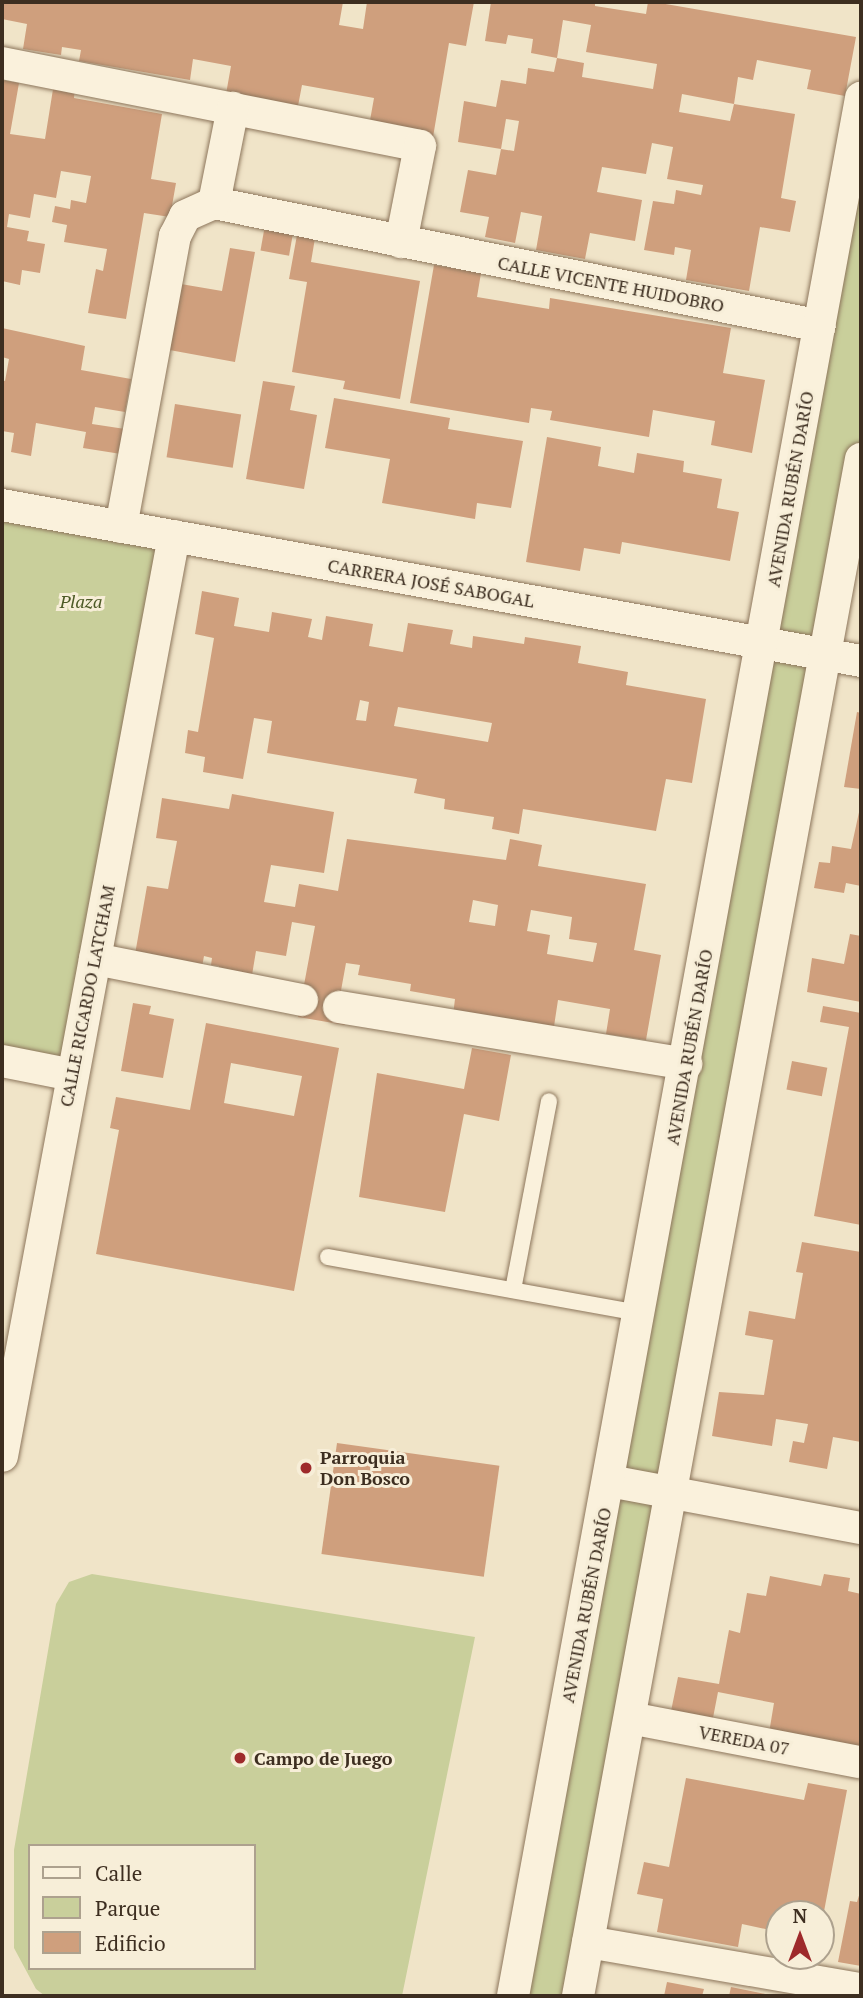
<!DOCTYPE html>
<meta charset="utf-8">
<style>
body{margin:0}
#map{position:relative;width:863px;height:1998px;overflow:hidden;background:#f0e4c8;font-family:"PT Serif",serif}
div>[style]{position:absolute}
.green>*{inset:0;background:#c9cf9b}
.building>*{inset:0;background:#cf9f7d;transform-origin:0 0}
.roads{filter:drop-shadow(0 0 2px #8d765c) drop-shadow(0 0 2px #8d765c)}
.service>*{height:16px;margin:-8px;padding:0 8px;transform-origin:8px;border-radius:8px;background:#faf1dc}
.minor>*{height:32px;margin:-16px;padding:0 16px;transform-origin:16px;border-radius:16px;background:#faf1dc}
.dots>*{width:19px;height:19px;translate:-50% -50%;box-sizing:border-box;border:4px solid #f7eed8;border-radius:50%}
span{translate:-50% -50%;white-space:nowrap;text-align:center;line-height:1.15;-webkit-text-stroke:6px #f7eed8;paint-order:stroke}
.street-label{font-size:18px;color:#3d2e20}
.park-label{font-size:18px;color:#4d5a26;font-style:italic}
.poi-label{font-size:18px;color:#3d2e20;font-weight:700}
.left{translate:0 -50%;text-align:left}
.frame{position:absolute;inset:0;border:4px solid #3d2e20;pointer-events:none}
.legend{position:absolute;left:28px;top:1844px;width:228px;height:126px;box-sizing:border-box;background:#f7eed8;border:2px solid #ada18e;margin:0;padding:9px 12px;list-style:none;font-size:21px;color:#3d2e20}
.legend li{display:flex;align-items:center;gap:14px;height:35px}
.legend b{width:35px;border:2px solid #ada18e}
.north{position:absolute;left:765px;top:1900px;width:70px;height:70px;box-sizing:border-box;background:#f7eed8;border:2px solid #ada18e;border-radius:50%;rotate:0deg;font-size:19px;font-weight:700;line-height:28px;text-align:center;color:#3d2e20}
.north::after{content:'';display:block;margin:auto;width:24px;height:32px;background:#9e2a2b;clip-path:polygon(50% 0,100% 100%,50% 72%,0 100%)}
</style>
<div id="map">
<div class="green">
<i style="clip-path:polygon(861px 98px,861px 459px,578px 1996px,513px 1996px)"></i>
<i style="clip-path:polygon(2px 505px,174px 536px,73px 1075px,2px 1061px)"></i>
<i style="clip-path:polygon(evenodd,92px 1574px,475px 1637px,402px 1996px,45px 1996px,36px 1989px,14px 1948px,14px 1850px,56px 1604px,69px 1582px,92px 1574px,30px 1846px,254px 1846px,254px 1968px,30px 1968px,30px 1846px)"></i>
</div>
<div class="building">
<i style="clip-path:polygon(2px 2px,343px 2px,339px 25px,363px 29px,367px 2px,474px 2px,466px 46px,449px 43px,433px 137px,369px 126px,374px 98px,302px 85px,298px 106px,226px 94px,231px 66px,193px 59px,190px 80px,79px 61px,81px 50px,62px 47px,61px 55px,23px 49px,27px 24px,2px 19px)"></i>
<i style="clip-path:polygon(491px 2px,595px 2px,595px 6px,646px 14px,648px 2px,654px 2px,856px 37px,845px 96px,807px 89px,811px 70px,757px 60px,753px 80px,738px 77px,734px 104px,682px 94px,679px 112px,730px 121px,734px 104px,795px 114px,781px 198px,796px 201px,790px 232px,760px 227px,749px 291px,686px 280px,691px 250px,675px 247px,674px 255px,644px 250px,653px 201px,674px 204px,676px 190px,701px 195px,703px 185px,667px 179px,673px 147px,652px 143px,646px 174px,602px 167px,597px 192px,642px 200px,635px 241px,590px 233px,585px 259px,536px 250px,542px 216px,521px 212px,515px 243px,485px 237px,489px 217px,460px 212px,468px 170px,496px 175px,501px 149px,514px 151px,519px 121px,506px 119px,501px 149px,458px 142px,464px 101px,496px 107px,501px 80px,526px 84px,528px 68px,554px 72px,557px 58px,584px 63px,582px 77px,653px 89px,657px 64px,586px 52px,591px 25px,563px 20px,557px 58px,531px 53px,533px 39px,508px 35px,506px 44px,485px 41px)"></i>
<i style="clip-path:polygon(2px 80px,19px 83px,10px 134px,45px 139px,54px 83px,75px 87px,74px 98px,162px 114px,151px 179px,176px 183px,170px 217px,144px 213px,126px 319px,88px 313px,96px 269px,103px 271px,107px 249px,64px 242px,67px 225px,52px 222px,55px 206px,70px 209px,71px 200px,86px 203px,91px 176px,61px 171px,56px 198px,34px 194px,30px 218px,9px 214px,7px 227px,29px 231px,27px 241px,45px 244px,40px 273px,22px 270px,20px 285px,2px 281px)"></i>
<i style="left:265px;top:225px;width:29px;height:26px;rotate:10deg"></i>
<i style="clip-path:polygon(297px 235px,315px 238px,311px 262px,420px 281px,400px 399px,343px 389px,345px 381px,292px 372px,307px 282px,289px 279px)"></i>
<i style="clip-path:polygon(230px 248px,255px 252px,235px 362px,164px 349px,175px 283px,222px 291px)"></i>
<i style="clip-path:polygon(434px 265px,481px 273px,477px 297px,549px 309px,550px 298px,731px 328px,723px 373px,765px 380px,752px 453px,711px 445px,715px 421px,653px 410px,649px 437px,550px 420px,552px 411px,531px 408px,529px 423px,410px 403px)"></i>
<i style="clip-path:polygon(2px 328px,85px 346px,81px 370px,131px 379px,125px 412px,95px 407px,92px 424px,125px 429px,121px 454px,83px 448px,86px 432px,36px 423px,31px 456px,11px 452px,14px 433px,2px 431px,2px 380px,5px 381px,9px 359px,2px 357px)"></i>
<i style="clip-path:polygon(263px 381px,295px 386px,290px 410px,317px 415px,304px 489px,246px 479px)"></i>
<i style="clip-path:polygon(334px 398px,450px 418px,448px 429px,523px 441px,511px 508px,477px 503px,475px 519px,382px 503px,390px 459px,325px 448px)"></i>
<i style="left:175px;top:404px;width:67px;height:54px;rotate:9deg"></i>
<i style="clip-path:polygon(547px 437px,601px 447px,598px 466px,634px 473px,637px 453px,684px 461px,683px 472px,722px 479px,717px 508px,739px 512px,730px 561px,622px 542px,620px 554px,584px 548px,580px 571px,526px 562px)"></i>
<i style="clip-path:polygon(evenodd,202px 591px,239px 598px,234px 626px,269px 632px,272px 612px,312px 619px,308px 637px,322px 640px,326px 616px,373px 624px,369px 646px,403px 652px,408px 623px,453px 630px,450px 644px,472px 648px,473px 636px,524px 644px,525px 637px,581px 646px,578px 663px,628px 672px,626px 685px,706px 699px,692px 783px,666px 779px,656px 831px,523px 809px,519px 834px,492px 829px,494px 817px,444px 809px,445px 799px,414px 793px,417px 779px,267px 753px,272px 721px,254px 718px,243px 779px,203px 772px,205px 757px,185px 753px,188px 730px,198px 732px,214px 638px,195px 634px,202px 591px,360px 700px,369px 702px,366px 721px,356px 720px,360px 700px,202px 591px,398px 707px,492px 723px,488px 742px,394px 726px,398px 707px)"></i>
<i style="clip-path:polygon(857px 712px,861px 713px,861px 789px,844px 787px)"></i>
<i style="clip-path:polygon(evenodd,232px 794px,334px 812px,324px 873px,271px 865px,264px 902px,295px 907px,299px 884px,338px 891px,347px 839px,506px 860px,510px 839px,542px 845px,538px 866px,646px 884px,634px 950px,661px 955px,646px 1040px,606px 1034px,610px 1009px,558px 1000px,553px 1033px,453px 1015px,455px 999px,410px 991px,411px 984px,358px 975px,360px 965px,346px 963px,338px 1007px,347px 1009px,345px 1025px,298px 1017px,315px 926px,292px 922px,286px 956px,256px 951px,251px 981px,217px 976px,219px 966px,211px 965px,212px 958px,204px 956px,201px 972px,134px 960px,147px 886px,168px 889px,177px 841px,156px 838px,162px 798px,229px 809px,232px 794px,473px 900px,498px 905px,495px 926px,469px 922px,473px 900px,232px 794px,531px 910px,572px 917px,569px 939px,597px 943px,593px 962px,547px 954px,550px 935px,527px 931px,531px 910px)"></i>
<i style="clip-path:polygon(861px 803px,861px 886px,846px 883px,844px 893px,814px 888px,819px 862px,830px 863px,832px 846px,851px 849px)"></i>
<i style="clip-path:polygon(850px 934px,861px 936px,861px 1002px,807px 992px,812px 958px,844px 964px)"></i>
<i style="clip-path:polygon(133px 1003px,151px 1006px,149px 1014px,174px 1019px,163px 1078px,121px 1071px)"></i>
<i style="clip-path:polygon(823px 1006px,861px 1013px,861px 1225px,814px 1216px,849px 1027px,820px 1022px)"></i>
<i style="clip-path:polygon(evenodd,206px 1023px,339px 1048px,294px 1291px,96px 1254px,119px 1130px,110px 1128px,116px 1097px,190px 1110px,206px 1023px,231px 1063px,302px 1076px,294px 1116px,224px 1103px,231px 1063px)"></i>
<i style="clip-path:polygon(472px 1048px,511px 1055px,499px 1121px,464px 1114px,445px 1212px,359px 1197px,377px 1073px,464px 1089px)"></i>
<i style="left:792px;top:1061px;width:36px;height:29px;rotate:11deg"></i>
<i style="clip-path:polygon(802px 1242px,861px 1252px,861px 1442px,833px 1437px,827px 1469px,789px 1462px,793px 1441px,804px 1443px,808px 1424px,776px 1419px,772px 1446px,712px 1436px,719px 1392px,764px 1395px,773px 1340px,745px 1335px,749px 1311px,795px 1319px,803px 1273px,796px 1272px)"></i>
<i style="left:337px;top:1443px;width:164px;height:112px;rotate:8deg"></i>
<i style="clip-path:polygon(824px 1574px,850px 1578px,848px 1591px,861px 1594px,861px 1757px,768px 1739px,774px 1703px,718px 1692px,712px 1723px,670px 1716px,678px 1677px,719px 1684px,729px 1630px,740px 1633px,747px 1593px,766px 1596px,770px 1576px,821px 1586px)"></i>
<i style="clip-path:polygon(686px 1778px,804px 1800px,808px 1783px,847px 1790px,822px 1922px,821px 1914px,779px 1914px,779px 1932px,742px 1924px,738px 1947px,657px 1932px,663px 1899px,637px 1894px,644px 1862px,669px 1867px)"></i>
<i style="clip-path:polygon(861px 1889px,861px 1966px,838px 1962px,850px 1901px,857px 1902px)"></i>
<i style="clip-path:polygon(667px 1982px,704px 1989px,702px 1996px,664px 1996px)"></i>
<i style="clip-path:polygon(731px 1987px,770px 1995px,770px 1996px,729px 1996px)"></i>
</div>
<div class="roads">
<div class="service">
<i style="left:328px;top:1257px;width:317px;rotate:10.2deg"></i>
<i style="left:513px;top:1290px;width:192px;rotate:-79.2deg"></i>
</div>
<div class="minor">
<i style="left:2px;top:63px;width:426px;rotate:11.2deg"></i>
<i style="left:420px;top:146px;width:98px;rotate:101.2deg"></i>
<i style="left:214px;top:203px;width:618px;rotate:11.47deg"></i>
<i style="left:214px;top:203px;width:97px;rotate:-78.7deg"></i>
<i style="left:2px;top:505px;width:873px;rotate:10.29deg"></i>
<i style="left:121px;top:527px;width:296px;rotate:-79.5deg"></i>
<i style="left:175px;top:236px;width:22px;rotate:-63deg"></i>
<i style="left:185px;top:216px;width:32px;rotate:-24deg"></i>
<i style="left:95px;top:959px;width:211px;rotate:11.2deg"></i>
<i style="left:339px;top:1007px;width:352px;rotate:9.3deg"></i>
<i style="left:2px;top:1061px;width:72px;rotate:11.2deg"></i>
<i style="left:2px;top:1456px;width:936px;rotate:-79.41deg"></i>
<i style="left:609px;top:1481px;width:256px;rotate:10.6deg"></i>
<i style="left:630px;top:1718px;width:233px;rotate:10.9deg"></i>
<i style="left:588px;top:1942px;width:277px;rotate:9.8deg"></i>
<i style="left:513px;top:1996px;width:1930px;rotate:-79.61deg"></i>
<i style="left:578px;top:1996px;width:1563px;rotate:-79.57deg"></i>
</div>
</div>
<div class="dots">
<i style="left:306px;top:1468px;background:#9e2a2b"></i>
<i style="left:240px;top:1758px;background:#9e2a2b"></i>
</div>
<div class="street-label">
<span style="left:611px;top:284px;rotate:11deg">CALLE VICENTE HUIDOBRO</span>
<span style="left:790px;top:489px;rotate:-80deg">AVENIDA RUBÉN DARÍO</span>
<span style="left:431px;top:583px;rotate:10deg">CARRERA JOSÉ SABOGAL</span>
<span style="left:87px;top:996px;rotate:-79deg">CALLE RICARDO LATCHAM</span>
<span style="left:689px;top:1047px;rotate:-80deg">AVENIDA RUBÉN DARÍO</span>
<span style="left:586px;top:1605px;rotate:-79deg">AVENIDA RUBÉN DARÍO</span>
<span style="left:744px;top:1740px;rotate:11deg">VEREDA 07</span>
</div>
<div class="park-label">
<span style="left:81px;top:601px">Plaza</span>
</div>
<div class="poi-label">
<span class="left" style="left:320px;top:1468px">Parroquia<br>Don Bosco</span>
<span class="left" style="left:254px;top:1758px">Campo de Juego</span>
</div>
<div class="frame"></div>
<ul class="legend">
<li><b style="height:9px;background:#faf1dc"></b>Calle</li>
<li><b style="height:19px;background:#c9cf9b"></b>Parque</li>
<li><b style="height:19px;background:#cf9f7d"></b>Edificio</li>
</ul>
<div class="north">N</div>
</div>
